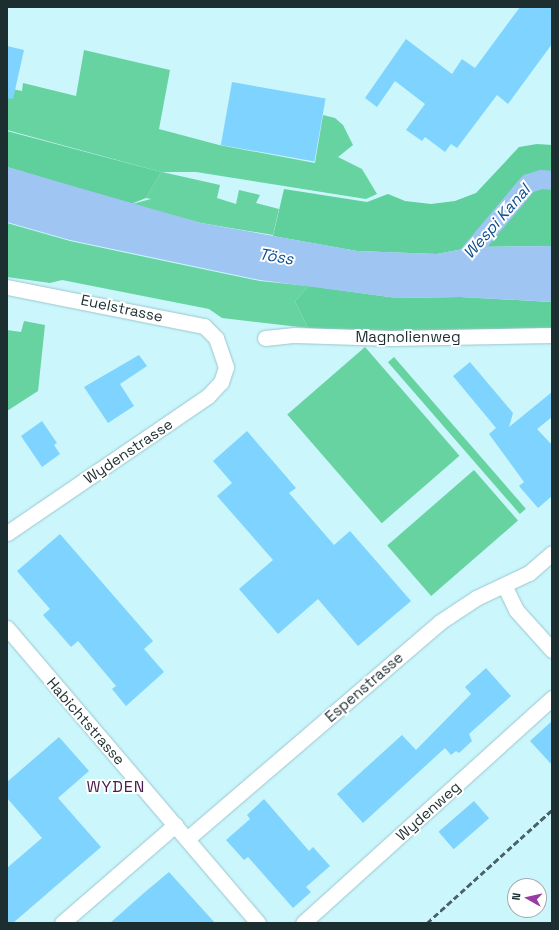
<!DOCTYPE html>
<meta charset="utf-8">
<style>
body{margin:0}
#map{position:relative;width:559px;height:930px;overflow:hidden;background:#caf6fc;font-family:"Space Grotesk",sans-serif}
div>[style]{position:absolute}
.green>*{inset:0;background:#67d3a0;transform-origin:0 0}
.forest>*{inset:0;background:#5fcf9b}
.water>*{inset:0;background:#9fc5f2}
.canal>*{height:19px;margin:-9.5px;padding:0 9.5px;transform-origin:9.5px;border-radius:9.5px;background:#9fc5f2}
.building>*{inset:0;background:#7ed4fe;transform-origin:0 0}
.roads{filter:drop-shadow(0 0 1px #9cc6cd) drop-shadow(0 0 1px #9cc6cd)}
.minor>*{height:15px;margin:-7.5px;padding:0 7.5px;transform-origin:7.5px;border-radius:7.5px;background:#fff}
.rail>*{height:3px;margin-top:-1.5px;transform-origin:0;background:repeating-linear-gradient(90deg,#4a6266 0 6px,transparent 0 9px)}
span{translate:-50% -50%;white-space:nowrap;text-align:center;line-height:1.15;-webkit-text-stroke:4px #fff;paint-order:stroke}
.street-label{font-size:15px;color:#1d2e31}
.water-label{font-size:16px;color:#0f5093;font-style:italic}
.neighbourhood-label{font-size:16px;color:#491c4e;letter-spacing:1px}
.frame{position:absolute;inset:0;border:8px solid #1d2e31;pointer-events:none}
.north{position:absolute;left:507px;top:878px;width:40px;height:40px;box-sizing:border-box;background:#fff;border:1px solid #a5abad;border-radius:50%;rotate:278deg;font-size:11px;font-weight:700;line-height:16px;text-align:center;color:#1d2e31}
.north::after{content:'';display:block;margin:auto;width:14px;height:18px;background:#983ba4;clip-path:polygon(50% 0,100% 100%,50% 72%,0 100%)}
</style>
<div id="map">
<div class="green">
<i style="clip-path:polygon(84px 50px,170px 70px,159px 129px,219px 145px,315px 163px,323px 115px,335px 118px,343px 125px,353px 145px,338px 157px,362px 169px,377px 194px,366px 199px,196px 172px,162px 172px,220px 185px,217px 198px,236px 204px,239px 190px,260px 195px,256px 203px,279px 209px,273px 235px,201px 223px,132px 204px,151px 199px,146px 198px,161px 172px,7px 130px,7px 88px,22px 91px,23px 83px,76px 96px)"></i>
<i style="clip-path:polygon(7px 223px,70px 241px,169px 262px,260px 281px,309px 286px,295px 301px,308px 328px,222px 318px,209px 309px,62px 280px,50px 283px,7px 277px)"></i>
<i style="clip-path:polygon(24px 321px,45px 325px,38px 391px,7px 411px,7px 330px,21px 332px)"></i>
<i style="left:365px;top:347px;width:144px;height:103px;rotate:49deg"></i>
<i style="left:394px;top:357px;width:201px;height:8px;rotate:49deg"></i>
<i style="left:474px;top:470px;width:67px;height:115px;rotate:49deg"></i>
</div>
<div class="forest">
<i style="clip-path:polygon(7px 131px,161px 172px,146px 198px,131px 204px,7px 167px)"></i>
<i style="clip-path:polygon(537px 144px,552px 145px,552px 246px,474px 247px,437px 254px,357px 251px,273px 236px,284px 189px,367px 202px,388px 194px,405px 201px,431px 204px,455px 201px,476px 193px,519px 147px)"></i>
<i style="clip-path:polygon(309px 286px,397px 298px,460px 297px,552px 302px,552px 335px,391px 338px,308px 328px,295px 301px)"></i>
</div>
<div class="water">
<i style="clip-path:polygon(7px 167px,201px 223px,357px 251px,437px 254px,474px 247px,552px 246px,552px 302px,460px 297px,397px 298px,260px 280px,70px 240px,7px 222px)"></i>
</div>
<div class="canal">
<i style="left:457px;top:267px;width:110px;rotate:-49.8deg"></i>
<i style="left:528px;top:183px;width:14px;rotate:-17deg"></i>
<i style="left:541px;top:179px;width:11px;rotate:5deg"></i>
</div>
<div class="building">
<i style="clip-path:polygon(520px 7px,552px 7px,552px 44px,508px 104px,497px 95px,457px 148px,451px 144px,445px 152px,425px 137px,422px 141px,406px 130px,425px 104px,395px 81px,377px 107px,365px 98px,406px 39px,452px 74px,462px 59px,475px 68px)"></i>
<i style="clip-path:polygon(7px 46px,24px 50px,13px 99px,7px 98px)"></i>
<i style="left:232px;top:82px;width:95px;height:64px;rotate:10deg"></i>
<i style="clip-path:polygon(139px 355px,147px 366px,120px 384px,134px 406px,108px 423px,84px 387px)"></i>
<i style="clip-path:polygon(470px 362px,513px 413px,509px 427px,552px 392px,552px 417px,537px 429px,552px 445px,552px 496px,538px 508px,519px 486px,524px 482px,489px 434px,496px 428px,453px 376px)"></i>
<i style="clip-path:polygon(42px 421px,57px 443px,54px 445px,60px 454px,42px 467px,21px 436px)"></i>
<i style="clip-path:polygon(247px 431px,296px 488px,289px 493px,334px 545px,350px 531px,411px 601px,358px 646px,318px 599px,278px 634px,239px 589px,273px 560px,217px 496px,232px 483px,213px 461px)"></i>
<i style="clip-path:polygon(60px 534px,153px 641px,144px 649px,164px 672px,126px 706px,112px 689px,116px 686px,78px 641px,71px 647px,43px 615px,50px 609px,17px 571px)"></i>
<i style="clip-path:polygon(486px 668px,511px 696px,469px 734px,472px 741px,459px 753px,456px 751px,451px 755px,445px 748px,363px 823px,337px 794px,402px 735px,416px 750px,471px 694px,465px 687px)"></i>
<i style="clip-path:polygon(552px 721px,552px 765px,530px 741px)"></i>
<i style="clip-path:polygon(59px 737px,89px 771px,58px 798px,101px 847px,13px 923px,7px 923px,7px 868px,42px 838px,7px 798px,7px 782px)"></i>
<i style="clip-path:polygon(264px 799px,309px 851px,313px 847px,330px 866px,306px 887px,311px 892px,293px 908px,248px 857px,244px 860px,226px 840px,250px 819px,247px 815px)"></i>
<i style="left:474px;top:801px;width:23px;height:47px;rotate:49deg"></i>
<i style="clip-path:polygon(169px 872px,215px 923px,110px 923px,145px 892px)"></i>
</div>
<div class="roads">
<div class="minor">
<i style="left:7px;top:287px;width:201px;rotate:11.2deg"></i>
<i style="left:204px;top:326px;width:17px;rotate:45deg"></i>
<i style="left:216px;top:338px;width:31px;rotate:71deg"></i>
<i style="left:226px;top:367px;width:16px;rotate:108deg"></i>
<i style="left:221px;top:382px;width:19px;rotate:133deg"></i>
<i style="left:208px;top:396px;width:243px;rotate:145.7deg"></i>
<i style="left:265px;top:338px;width:30px;rotate:-6deg"></i>
<i style="left:295px;top:335px;width:96px;rotate:1.8deg"></i>
<i style="left:391px;top:338px;width:161px;rotate:-1.1deg"></i>
<i style="left:504px;top:585px;width:28px;rotate:64deg"></i>
<i style="left:516px;top:610px;width:54px;rotate:48deg"></i>
<i style="left:7px;top:628px;width:387px;rotate:49.6deg"></i>
<i style="left:187px;top:839px;width:333px;rotate:-40.6deg"></i>
<i style="left:440px;top:622px;width:43px;rotate:-33.7deg"></i>
<i style="left:476px;top:598px;width:59px;rotate:-25.3deg"></i>
<i style="left:529px;top:573px;width:30px;rotate:-41deg"></i>
<i style="left:62px;top:923px;width:150px;rotate:-40.9deg"></i>
<i style="left:303px;top:923px;width:336px;rotate:-42.1deg"></i>
</div>
</div>
<div class="rail">
<i style="left:427px;top:923px;width:169px;rotate:-42.1deg"></i>
</div>
<div class="street-label">
<span style="left:122px;top:308px;rotate:12deg">Euelstrasse</span>
<span style="left:408px;top:337px">Magnolienweg</span>
<span style="left:128px;top:451px;rotate:-34deg">Wydenstrasse</span>
<span style="left:364px;top:687px;rotate:-41deg">Espenstrasse</span>
<span style="left:86px;top:721px;rotate:49deg">Habichtstrasse</span>
<span style="left:428px;top:811px;rotate:-42deg">Wydenweg</span>
</div>
<div class="water-label">
<span style="left:497px;top:222px;rotate:-49deg">Wespi Kanal</span>
<span style="left:276px;top:257px;rotate:9deg">Töss</span>
</div>
<div class="neighbourhood-label">
<span style="left:116px;top:787px">WYDEN</span>
</div>
<div class="frame"></div>
<div class="north">N</div>
</div>
